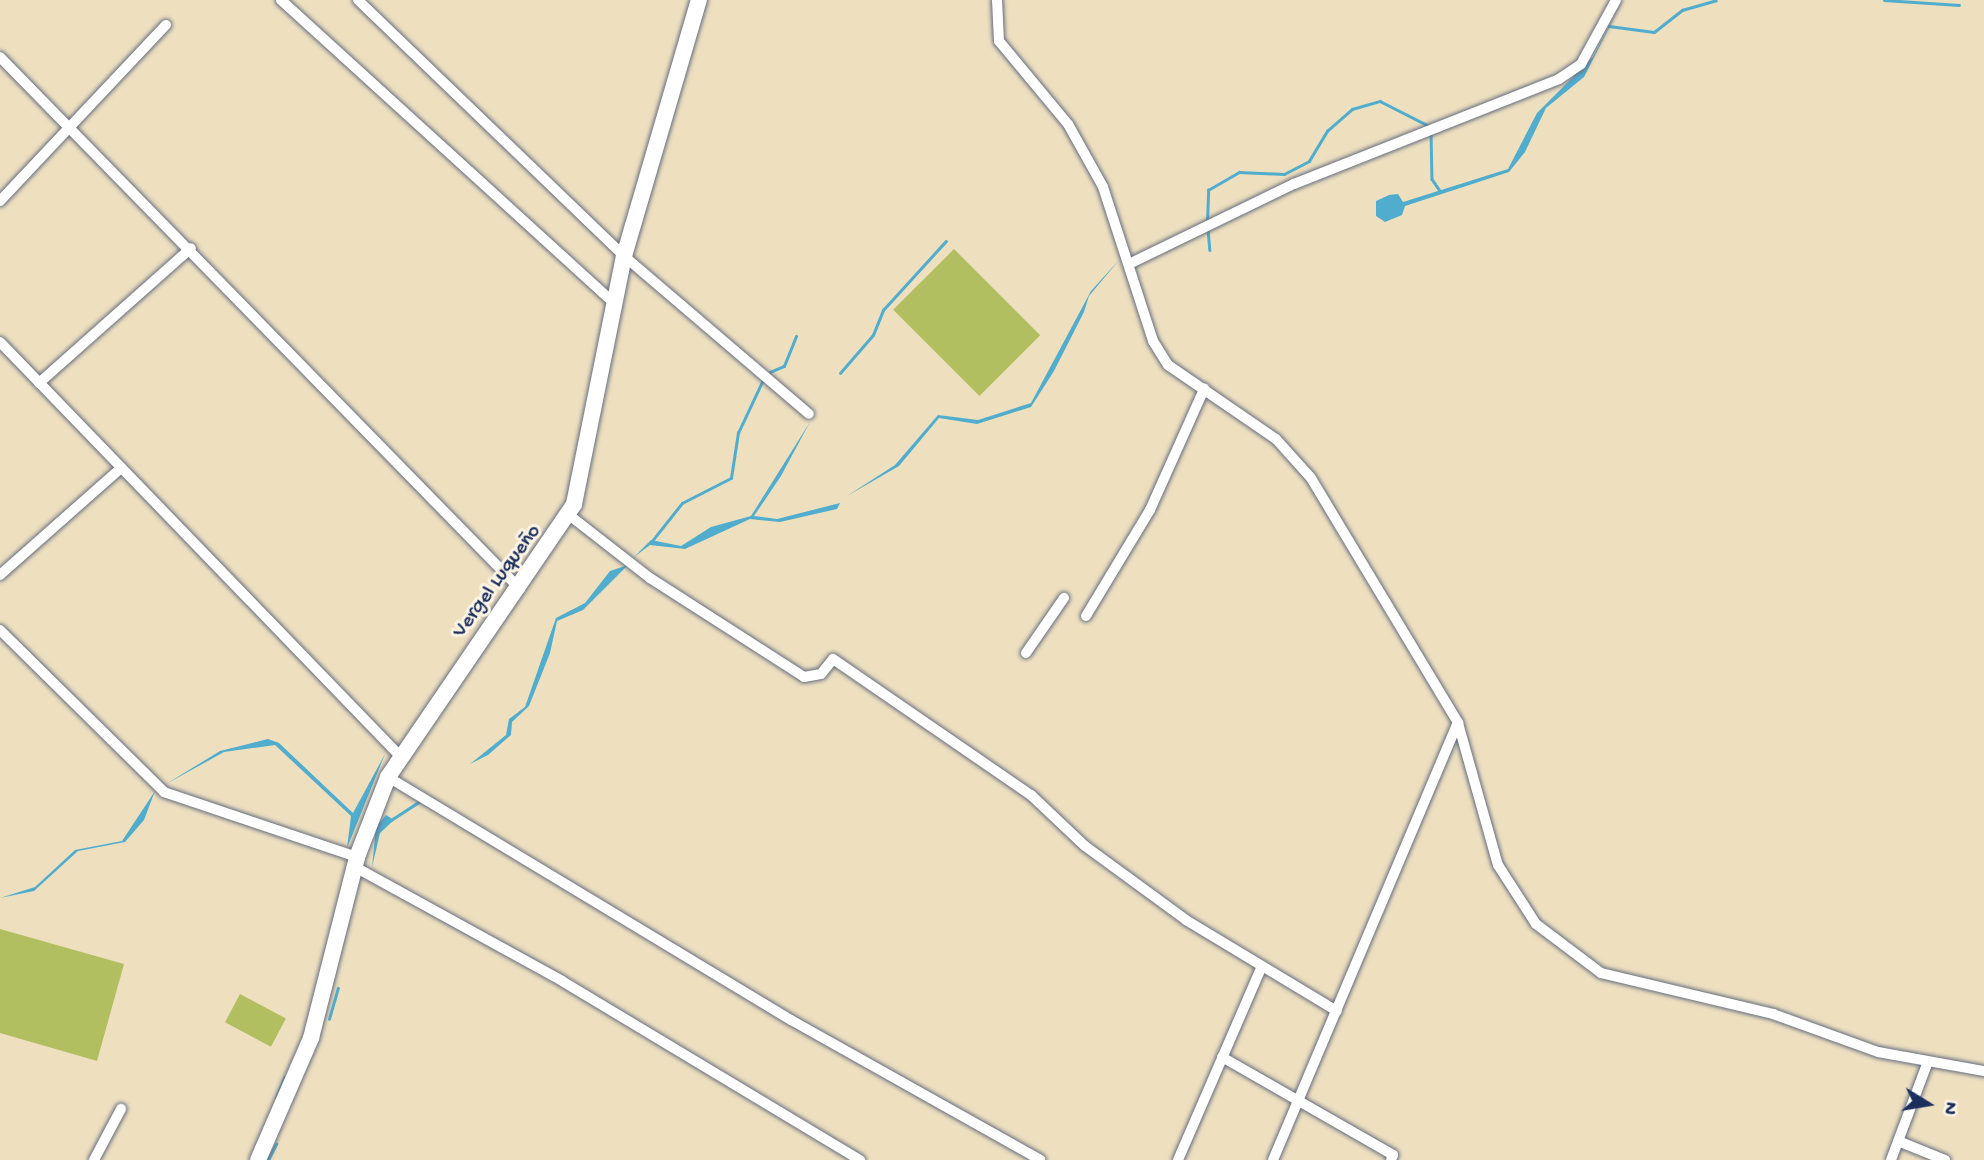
<!DOCTYPE html>
<meta charset="utf-8">
<style>
body{margin:0}
#map{position:relative;width:1984px;height:1160px;overflow:hidden;background:#eee0bf;font-family:"Gochi Hand",sans-serif}
div>[style]{position:absolute}
.green>*{inset:0;background:#b2bf61;transform-origin:0 0}
.water>*{inset:0;background:#50adce}
.stream>*{height:2.5px;margin:-1.25px;padding:0 1.25px;transform-origin:1.25px;border-radius:1.25px;background:#50adce}
.roads{filter:drop-shadow(0 0 2px #656d80) drop-shadow(0 0 2px #656d80)}
.minor>*{height:10px;margin:-5px;padding:0 5px;transform-origin:5px;border-radius:5px;background:#fff}
.primary>*{height:16px;margin:-8px;padding:0 8px;transform-origin:8px;border-radius:8px;background:#fff}
span{translate:-50% -50%;white-space:nowrap;text-align:center;line-height:1.15;-webkit-text-stroke:6px #fcf5e5;paint-order:stroke}
.street-label{font-size:21px;color:#1b2f5e}
.north{position:absolute;left:1893px;top:1069px;width:70px;height:70px;-webkit-text-stroke:5px #fcf5e5;paint-order:stroke;rotate:101deg;font-size:19px;font-weight:700;line-height:28px;text-align:center;color:#1b2f5e}
.north::after{content:'';display:block;margin:auto;width:24px;height:32px;background:#1b2f5e;clip-path:polygon(50% 0,100% 100%,50% 72%,0 100%)}
</style>
<div id="map">
<div class="green">
<i style="left:954px;top:249px;width:122px;height:86px;rotate:45deg"></i>
<i style="clip-path:polygon(0 929px,124px 964px,97px 1061px,0 1033px)"></i>
<i style="left:240px;top:994px;width:52px;height:32px;rotate:28deg"></i>
</div>
<div class="water">
<i style="clip-path:polygon(1623px 0,1584px 77px,1546px 108px,1525px 152px,1509px 172px,1405px 206px,1402px 215px,1385px 222px,1376px 216px,1376px 201px,1389px 195px,1398px 194px,1403px 202px,1508px 169px,1537px 113px,1593px 57px)"></i>
<i style="clip-path:polygon(1120px 259px,1089px 296px,1084px 312px,1054px 371px,1031px 407px,977px 424px,939px 418px,899px 466px,847px 496px,895px 465px,938px 415px,978px 420px,1031px 403px,1091px 291px)"></i>
<i style="clip-path:polygon(810px 422px,781px 476px,754px 516px,777px 519px,840px 503px,837px 509px,780px 522px,750px 519px,685px 549px,650px 545px,634px 557px,651px 540px,681px 546px,711px 527px,751px 516px)"></i>
<i style="clip-path:polygon(628px 565px,583px 610px,557px 621px,550px 653px,529px 706px,512px 722px,511px 735px,488px 755px,470px 764px,506px 735px,509px 719px,525px 707px,556px 618px,585px 603px,610px 571px)"></i>
<i style="clip-path:polygon(268px 739px,279px 743px,353px 813px,385px 754px,347px 848px,351px 816px,275px 745px,224px 752px,166px 784px,220px 751px)"></i>
<i style="clip-path:polygon(155px 791px,144px 820px,125px 842px,78px 851px,34px 891px,0 898px,35px 887px,75px 850px,122px 841px)"></i>
<i style="clip-path:polygon(386px 815px,394px 820px,380px 833px,372px 867px,376px 827px)"></i>
</div>
<div class="stream">
<i style="left:1884px;top:0;width:75px;rotate:3.8deg"></i>
<i style="left:1609px;top:26px;width:45px;rotate:7.6deg"></i>
<i style="left:1654px;top:32px;width:36px;rotate:-38deg"></i>
<i style="left:1682px;top:10px;width:35px;rotate:-16deg"></i>
<i style="left:1431px;top:132px;width:47px;rotate:88.8deg"></i>
<i style="left:1432px;top:179px;width:14px;rotate:56deg"></i>
<i style="left:1207px;top:223px;width:33px;rotate:-88deg"></i>
<i style="left:1208px;top:190px;width:36px;rotate:-30deg"></i>
<i style="left:1239px;top:172px;width:45px;rotate:2.5deg"></i>
<i style="left:1284px;top:174px;width:28px;rotate:-27deg"></i>
<i style="left:1309px;top:161px;width:35px;rotate:-59deg"></i>
<i style="left:1327px;top:131px;width:33px;rotate:-41deg"></i>
<i style="left:1352px;top:109px;width:29px;rotate:-16deg"></i>
<i style="left:1380px;top:101px;width:55px;rotate:27deg"></i>
<i style="left:1208px;top:229px;width:21px;rotate:85deg"></i>
<i style="left:770px;top:372px;width:15px;rotate:-23deg"></i>
<i style="left:784px;top:366px;width:32px;rotate:-68deg"></i>
<i style="left:840px;top:373px;width:50px;rotate:-49deg"></i>
<i style="left:873px;top:335px;width:27px;rotate:-68deg"></i>
<i style="left:883px;top:310px;width:93px;rotate:-47.6deg"></i>
<i style="left:652px;top:541px;width:48px;rotate:-51.7deg"></i>
<i style="left:682px;top:503px;width:55px;rotate:-27deg"></i>
<i style="left:731px;top:478px;width:46px;rotate:-81.2deg"></i>
<i style="left:738px;top:433px;width:56px;rotate:-64.8deg"></i>
<i style="left:391px;top:820px;width:35px;rotate:-33deg"></i>
<i style="left:329px;top:1019px;width:32px;rotate:-74deg"></i>
<i style="left:276px;top:1098px;width:22px;rotate:-68deg"></i>
<i style="left:268px;top:1160px;width:18px;rotate:-63deg"></i>
</div>
<div class="roads">
<div class="minor">
<i style="left:281px;top:0;width:452px;rotate:42.3deg"></i>
<i style="left:358px;top:0;width:369px;rotate:43.9deg"></i>
<i style="left:624px;top:256px;width:243px;rotate:40.5deg"></i>
<i style="left:997px;top:0;width:41px;rotate:87.2deg"></i>
<i style="left:999px;top:41px;width:108px;rotate:50.3deg"></i>
<i style="left:1068px;top:124px;width:72px;rotate:60.9deg"></i>
<i style="left:1103px;top:187px;width:162px;rotate:72deg"></i>
<i style="left:1153px;top:341px;width:28px;rotate:58deg"></i>
<i style="left:1168px;top:365px;width:131px;rotate:34.4deg"></i>
<i style="left:1276px;top:439px;width:52px;rotate:48.1deg"></i>
<i style="left:1311px;top:478px;width:286px;rotate:59deg"></i>
<i style="left:1458px;top:723px;width:148px;rotate:74.3deg"></i>
<i style="left:1498px;top:865px;width:70px;rotate:57.2deg"></i>
<i style="left:1536px;top:924px;width:81px;rotate:37deg"></i>
<i style="left:1601px;top:973px;width:177px;rotate:13.4deg"></i>
<i style="left:1773px;top:1014px;width:112px;rotate:19.9deg"></i>
<i style="left:1878px;top:1052px;width:108px;rotate:10.2deg"></i>
<i style="left:0;top:57px;width:744px;rotate:45.65deg"></i>
<i style="left:0;top:201px;width:242px;rotate:-46.7deg"></i>
<i style="left:1129px;top:264px;width:183px;rotate:-25.9deg"></i>
<i style="left:1294px;top:184px;width:285px;rotate:-21.6deg"></i>
<i style="left:1559px;top:79px;width:27px;rotate:-34deg"></i>
<i style="left:1581px;top:64px;width:73px;rotate:-61.3deg"></i>
<i style="left:0;top:342px;width:574px;rotate:45.99deg"></i>
<i style="left:39px;top:383px;width:203px;rotate:-41.6deg"></i>
<i style="left:569px;top:515px;width:103px;rotate:37.9deg"></i>
<i style="left:650px;top:578px;width:183px;rotate:32.7deg"></i>
<i style="left:804px;top:677px;width:17px;rotate:-10deg"></i>
<i style="left:821px;top:674px;width:19px;rotate:-51deg"></i>
<i style="left:833px;top:659px;width:240px;rotate:34.5deg"></i>
<i style="left:1031px;top:795px;width:74px;rotate:43.4deg"></i>
<i style="left:1085px;top:846px;width:125px;rotate:36.2deg"></i>
<i style="left:1186px;top:920px;width:176px;rotate:31.1deg"></i>
<i style="left:0;top:575px;width:162px;rotate:-41.5deg"></i>
<i style="left:1086px;top:616px;width:124px;rotate:-58.9deg"></i>
<i style="left:1150px;top:510px;width:133px;rotate:-65.9deg"></i>
<i style="left:0;top:630px;width:231px;rotate:44.6deg"></i>
<i style="left:164px;top:792px;width:204px;rotate:18.6deg"></i>
<i style="left:1026px;top:653px;width:67px;rotate:-55.4deg"></i>
<i style="left:388px;top:777px;width:471px;rotate:31.1deg"></i>
<i style="left:791px;top:1020px;width:286px;rotate:29.3deg"></i>
<i style="left:355px;top:867px;width:236px;rotate:28.8deg"></i>
<i style="left:562px;top:981px;width:348px;rotate:31deg"></i>
<i style="left:1222px;top:1057px;width:197px;rotate:29.8deg"></i>
<i style="left:1393px;top:1155px;width:5px;rotate:112deg"></i>
<i style="left:1898px;top:1141px;width:51px;rotate:22deg"></i>
<i style="left:94px;top:1160px;width:58px;rotate:-62.1deg"></i>
<i style="left:1178px;top:1160px;width:209px;rotate:-66.6deg"></i>
<i style="left:1273px;top:1160px;width:475px;rotate:-67.1deg"></i>
<i style="left:1891px;top:1160px;width:103px;rotate:-69.4deg"></i>
</div>
<div class="primary">
<i style="left:258px;top:1160px;width:133px;rotate:-66.5deg"></i>
<i style="left:311px;top:1038px;width:187px;rotate:-75.7deg"></i>
<i style="left:357px;top:857px;width:86px;rotate:-68.8deg"></i>
<i style="left:388px;top:777px;width:330px;rotate:-55.7deg"></i>
<i style="left:574px;top:504px;width:253px;rotate:-78.6deg"></i>
<i style="left:624px;top:256px;width:267px;rotate:-73.7deg"></i>
</div>
</div>
<div class="street-label">
<span style="left:498px;top:582px;rotate:-54deg">Vergel Luqueño</span>
</div>
<div class="north">N</div>
</div>
